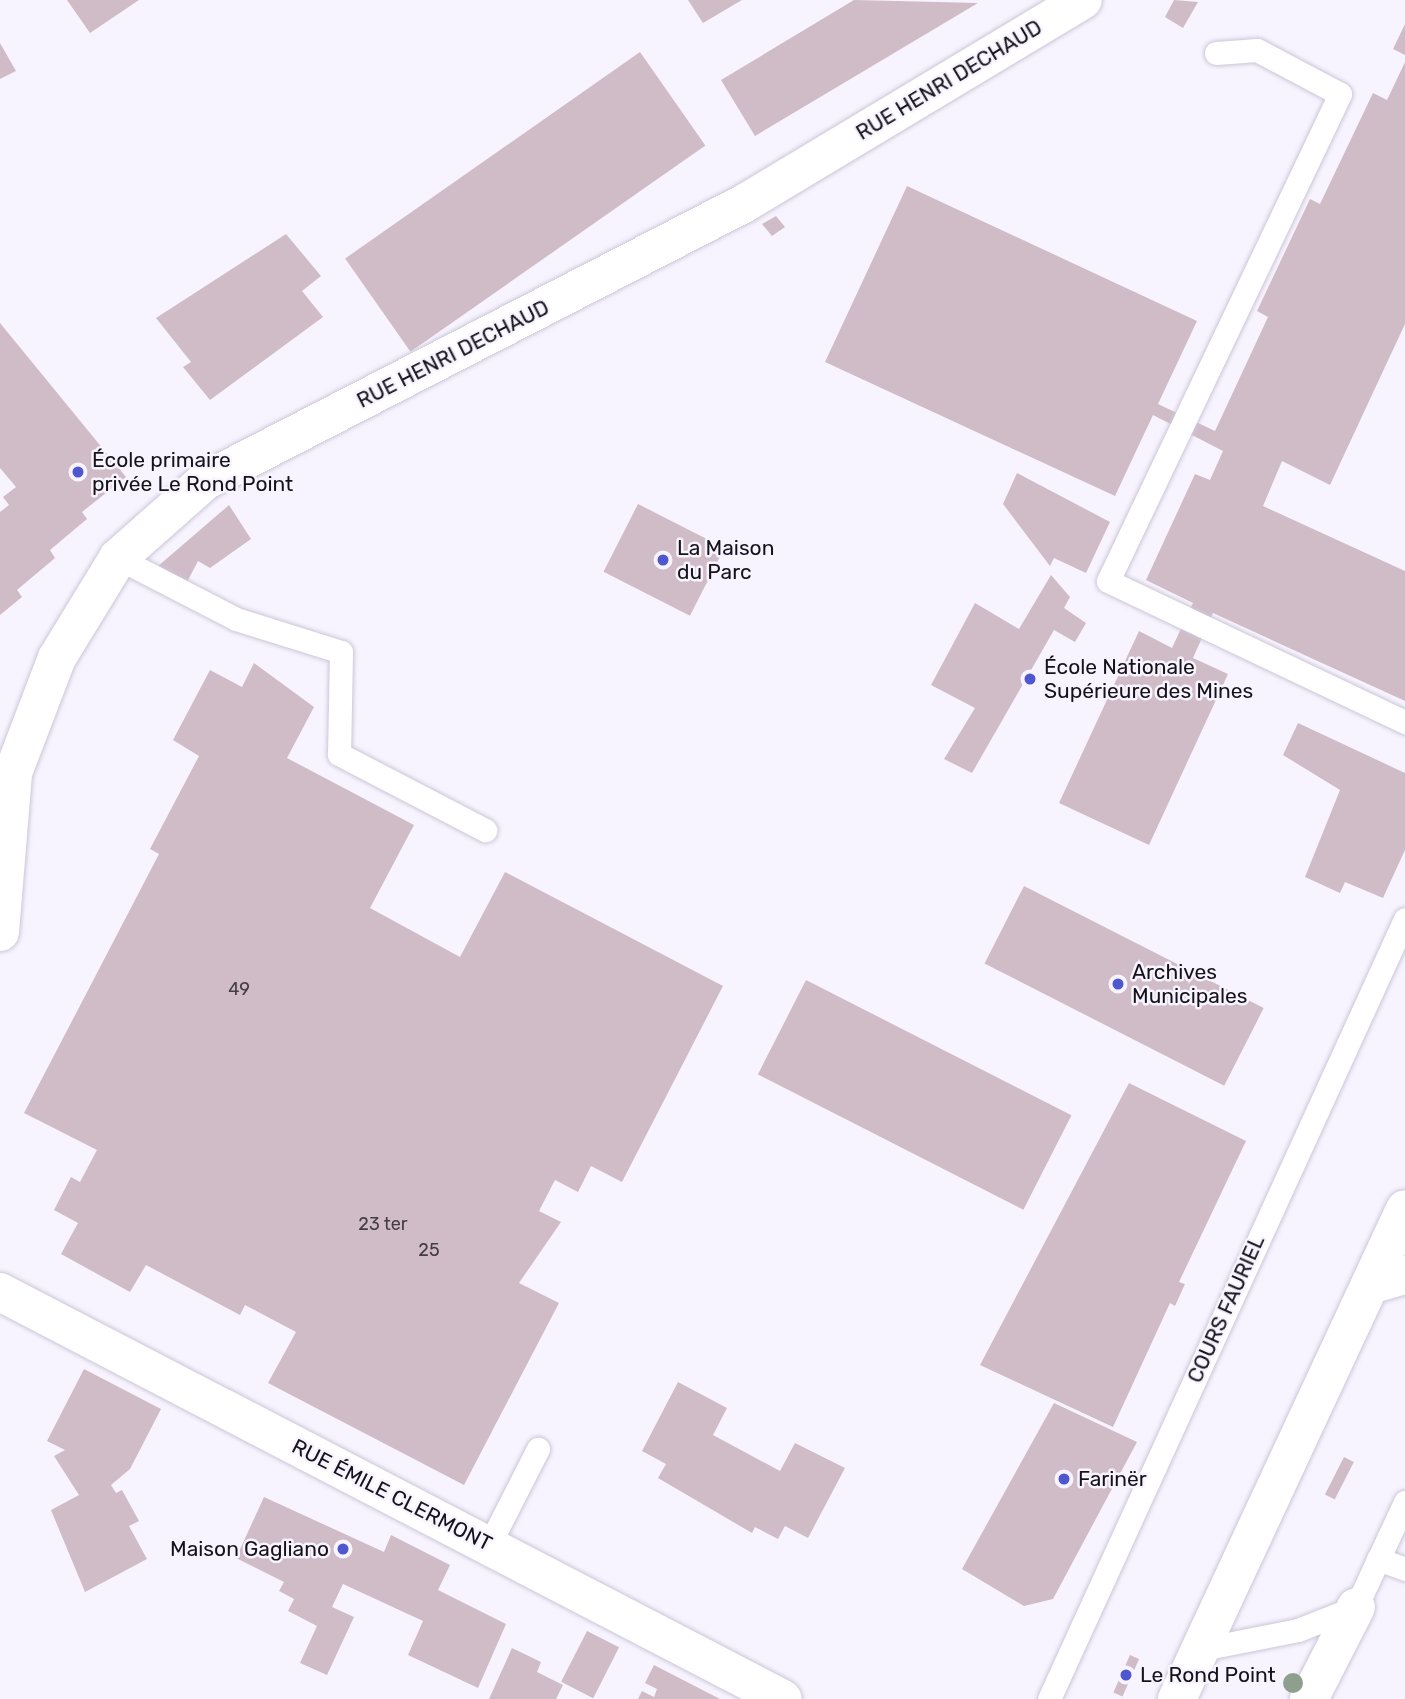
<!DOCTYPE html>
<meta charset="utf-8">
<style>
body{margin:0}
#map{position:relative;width:1405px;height:1699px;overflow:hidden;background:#f8f4ff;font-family:Rubik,sans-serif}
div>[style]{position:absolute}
.building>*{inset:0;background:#cfbcc6;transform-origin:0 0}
.roads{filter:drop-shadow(0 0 2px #ccc6d8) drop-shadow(0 0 2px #ccc6d8)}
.service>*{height:23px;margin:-11.5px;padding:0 11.5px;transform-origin:11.5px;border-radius:11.5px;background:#fff}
.minor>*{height:38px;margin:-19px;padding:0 19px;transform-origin:19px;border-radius:19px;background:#fff}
.secondary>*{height:38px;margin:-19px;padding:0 19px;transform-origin:19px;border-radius:19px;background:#fff}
.trees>*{width:20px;height:20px;margin:-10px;border-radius:50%;background:#8ea08d}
.dots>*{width:19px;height:19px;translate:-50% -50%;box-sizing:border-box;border:4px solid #f8f4ff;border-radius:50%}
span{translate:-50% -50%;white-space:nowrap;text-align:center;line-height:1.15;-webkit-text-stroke:5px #f8f4ff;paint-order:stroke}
.number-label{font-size:18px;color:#443d44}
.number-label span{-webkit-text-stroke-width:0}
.street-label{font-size:21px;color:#151319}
.poi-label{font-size:21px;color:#151319}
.left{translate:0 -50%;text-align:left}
.right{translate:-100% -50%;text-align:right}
</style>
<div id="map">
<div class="building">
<i style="clip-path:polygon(67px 0,139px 0,90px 33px)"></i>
<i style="clip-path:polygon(688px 0,742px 0,703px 23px)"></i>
<i style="clip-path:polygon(854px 0,978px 3px,755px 136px,721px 80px)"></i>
<i style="clip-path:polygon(1174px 0,1198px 2px,1183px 28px,1165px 17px)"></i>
<i style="clip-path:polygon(1405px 24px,1405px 55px,1393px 49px)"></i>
<i style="clip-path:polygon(0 43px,16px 71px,0 79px)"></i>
<i style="left:640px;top:52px;width:114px;height:360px;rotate:55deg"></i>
<i style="clip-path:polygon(1405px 62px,1405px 324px,1330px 485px,1282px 461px,1263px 506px,1405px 571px,1405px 701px,1213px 613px,1193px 658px,1228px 674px,1149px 845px,1059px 803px,1139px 631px,1172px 648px,1193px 603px,1146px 580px,1195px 474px,1210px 480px,1223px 451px,1153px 415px,1115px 496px,825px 362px,907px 186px,1197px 321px,1158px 404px,1215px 431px,1268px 317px,1257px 311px,1310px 199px,1320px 204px,1373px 93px,1387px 100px)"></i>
<i style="clip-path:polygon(776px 216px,785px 227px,772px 236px,762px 224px)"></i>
<i style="clip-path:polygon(286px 234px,321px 276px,302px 291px,323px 317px,210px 400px,183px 367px,191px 362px,156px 318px)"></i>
<i style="clip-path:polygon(0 323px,126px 477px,82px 512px,87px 519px,50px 550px,55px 558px,17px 590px,22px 597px,0 615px,0 512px,9px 505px,3px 497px,16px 487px,0 468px)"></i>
<i style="clip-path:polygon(1017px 473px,1110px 522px,1086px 573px,1054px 558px,1050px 566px,1003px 504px)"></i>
<i style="left:638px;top:504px;width:97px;height:76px;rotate:27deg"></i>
<i style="clip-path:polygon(229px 505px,251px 539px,210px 568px,198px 561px,187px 582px,157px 567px)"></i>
<i style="clip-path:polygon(1051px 575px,1070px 597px,1064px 608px,1086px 623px,1075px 642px,1054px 630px,972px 773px,944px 759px,975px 708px,931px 685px,975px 603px,1019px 629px)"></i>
<i style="clip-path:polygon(254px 663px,314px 707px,287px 758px,414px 825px,370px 908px,460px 957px,505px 872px,723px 986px,622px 1182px,591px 1166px,578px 1192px,555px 1180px,539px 1211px,561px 1222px,519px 1283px,559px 1303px,464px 1485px,268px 1383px,296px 1332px,245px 1305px,240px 1315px,146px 1265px,130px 1292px,61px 1254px,78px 1223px,54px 1210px,71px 1177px,80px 1182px,97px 1150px,24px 1113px,159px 854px,150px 849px,199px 756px,173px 740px,210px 670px,242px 687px)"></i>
<i style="clip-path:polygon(1298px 723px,1405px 773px,1405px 850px,1383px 898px,1345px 882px,1340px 893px,1305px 877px,1340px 790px,1283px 755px)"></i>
<i style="left:1024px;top:886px;width:269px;height:87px;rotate:27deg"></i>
<i style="left:806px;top:980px;width:298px;height:106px;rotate:27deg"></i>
<i style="clip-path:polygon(1129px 1083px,1246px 1141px,1179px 1282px,1185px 1284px,1175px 1306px,1170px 1303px,1113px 1427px,980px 1365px)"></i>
<i style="clip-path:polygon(84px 1369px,161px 1409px,130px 1469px,111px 1485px,116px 1493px,122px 1490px,139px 1521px,129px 1526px,147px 1559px,85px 1592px,51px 1510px,79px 1495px,54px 1456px,65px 1450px,47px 1441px)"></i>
<i style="clip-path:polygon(678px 1382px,727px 1408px,713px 1435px,780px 1471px,795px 1443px,845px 1468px,808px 1538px,785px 1526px,778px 1539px,755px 1527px,752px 1533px,658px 1478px,666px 1464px,642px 1451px)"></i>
<i style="clip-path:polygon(1054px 1403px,1137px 1442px,1053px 1599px,1024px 1606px,962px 1569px)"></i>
<i style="left:1344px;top:1457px;width:11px;height:42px;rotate:27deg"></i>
<i style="clip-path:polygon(264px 1497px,384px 1552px,391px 1535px,450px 1565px,438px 1590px,506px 1624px,478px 1688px,408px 1655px,423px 1621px,343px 1584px,332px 1607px,354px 1617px,327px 1675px,300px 1663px,317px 1626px,288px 1611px,294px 1599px,279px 1591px,284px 1582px,236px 1558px)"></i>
<i style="left:587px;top:1631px;width:36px;height:57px;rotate:27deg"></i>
<i style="clip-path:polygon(512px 1648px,541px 1662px,537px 1672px,563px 1685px,556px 1699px,489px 1699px)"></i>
<i style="left:1130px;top:1655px;width:10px;height:41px;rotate:24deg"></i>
<i style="clip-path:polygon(654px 1665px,720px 1699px,638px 1699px,642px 1691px,654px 1697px,657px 1689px,645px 1683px)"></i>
</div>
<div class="roads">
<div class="service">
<i style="left:1216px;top:53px;width:41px;rotate:-4.2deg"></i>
<i style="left:1257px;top:50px;width:94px;rotate:27.9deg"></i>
<i style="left:1340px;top:94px;width:539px;rotate:115.47deg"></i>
<i style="left:1108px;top:581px;width:329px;rotate:25.4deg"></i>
<i style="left:118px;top:558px;width:133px;rotate:27.3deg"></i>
<i style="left:236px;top:619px;width:110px;rotate:17.4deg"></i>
<i style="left:341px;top:652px;width:102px;rotate:91.1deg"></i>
<i style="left:339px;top:754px;width:165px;rotate:27.5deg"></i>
<i style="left:489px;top:1545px;width:108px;rotate:-63deg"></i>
<i style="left:1378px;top:1559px;width:29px;rotate:20deg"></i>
<i style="left:1202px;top:1649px;width:98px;rotate:-11.2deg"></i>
<i style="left:1298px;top:1630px;width:62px;rotate:-21.6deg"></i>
<i style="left:1356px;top:1607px;width:116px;rotate:-65deg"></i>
<i style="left:1049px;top:1699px;width:857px;rotate:-65.47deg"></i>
</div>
<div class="minor">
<i style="left:0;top:932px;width:160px;rotate:-85.3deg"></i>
<i style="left:13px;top:773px;width:123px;rotate:-69.1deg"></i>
<i style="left:57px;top:658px;width:117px;rotate:-58.6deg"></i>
<i style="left:118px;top:558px;width:116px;rotate:-41.5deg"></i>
<i style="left:205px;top:481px;width:607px;rotate:-27.24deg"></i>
<i style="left:745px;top:203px;width:394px;rotate:-31deg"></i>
<i style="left:1370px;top:1285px;width:36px;rotate:-16deg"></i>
<i style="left:0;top:1292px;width:882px;rotate:27.47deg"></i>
<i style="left:1309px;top:1699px;width:103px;rotate:-62.9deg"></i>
</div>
<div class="secondary">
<i style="left:1177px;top:1699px;width:540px;rotate:-65.05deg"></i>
</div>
</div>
<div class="trees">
<i style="left:1293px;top:1683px"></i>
</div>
<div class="dots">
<i style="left:78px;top:472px;background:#4e57cd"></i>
<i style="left:663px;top:560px;background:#4e57cd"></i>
<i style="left:1030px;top:679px;background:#4e57cd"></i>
<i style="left:1118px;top:984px;background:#4e57cd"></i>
<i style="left:1064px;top:1479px;background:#4e57cd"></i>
<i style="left:343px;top:1549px;background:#4e57cd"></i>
<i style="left:1126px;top:1675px;background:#4e57cd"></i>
</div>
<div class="number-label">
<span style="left:239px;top:989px">49</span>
<span style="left:383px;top:1224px">23 ter</span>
<span style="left:429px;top:1250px">25</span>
</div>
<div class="street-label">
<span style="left:949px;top:80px;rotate:-31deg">RUE HENRI DECHAUD</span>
<span style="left:453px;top:354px;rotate:-27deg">RUE HENRI DECHAUD</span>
<span style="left:1226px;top:1309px;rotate:-66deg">COURS FAURIEL</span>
<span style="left:392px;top:1495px;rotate:27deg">RUE ÉMILE CLERMONT</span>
</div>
<div class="poi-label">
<span class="left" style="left:92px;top:472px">École primaire<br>privée Le Rond Point</span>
<span class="left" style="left:677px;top:560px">La Maison<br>du Parc</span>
<span class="left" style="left:1044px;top:679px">École Nationale<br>Supérieure des Mines</span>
<span class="left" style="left:1132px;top:984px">Archives<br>Municipales</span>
<span class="left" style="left:1078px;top:1479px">Farinër</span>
<span class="right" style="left:329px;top:1549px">Maison Gagliano</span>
<span class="left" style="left:1140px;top:1675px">Le Rond Point</span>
</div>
</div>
